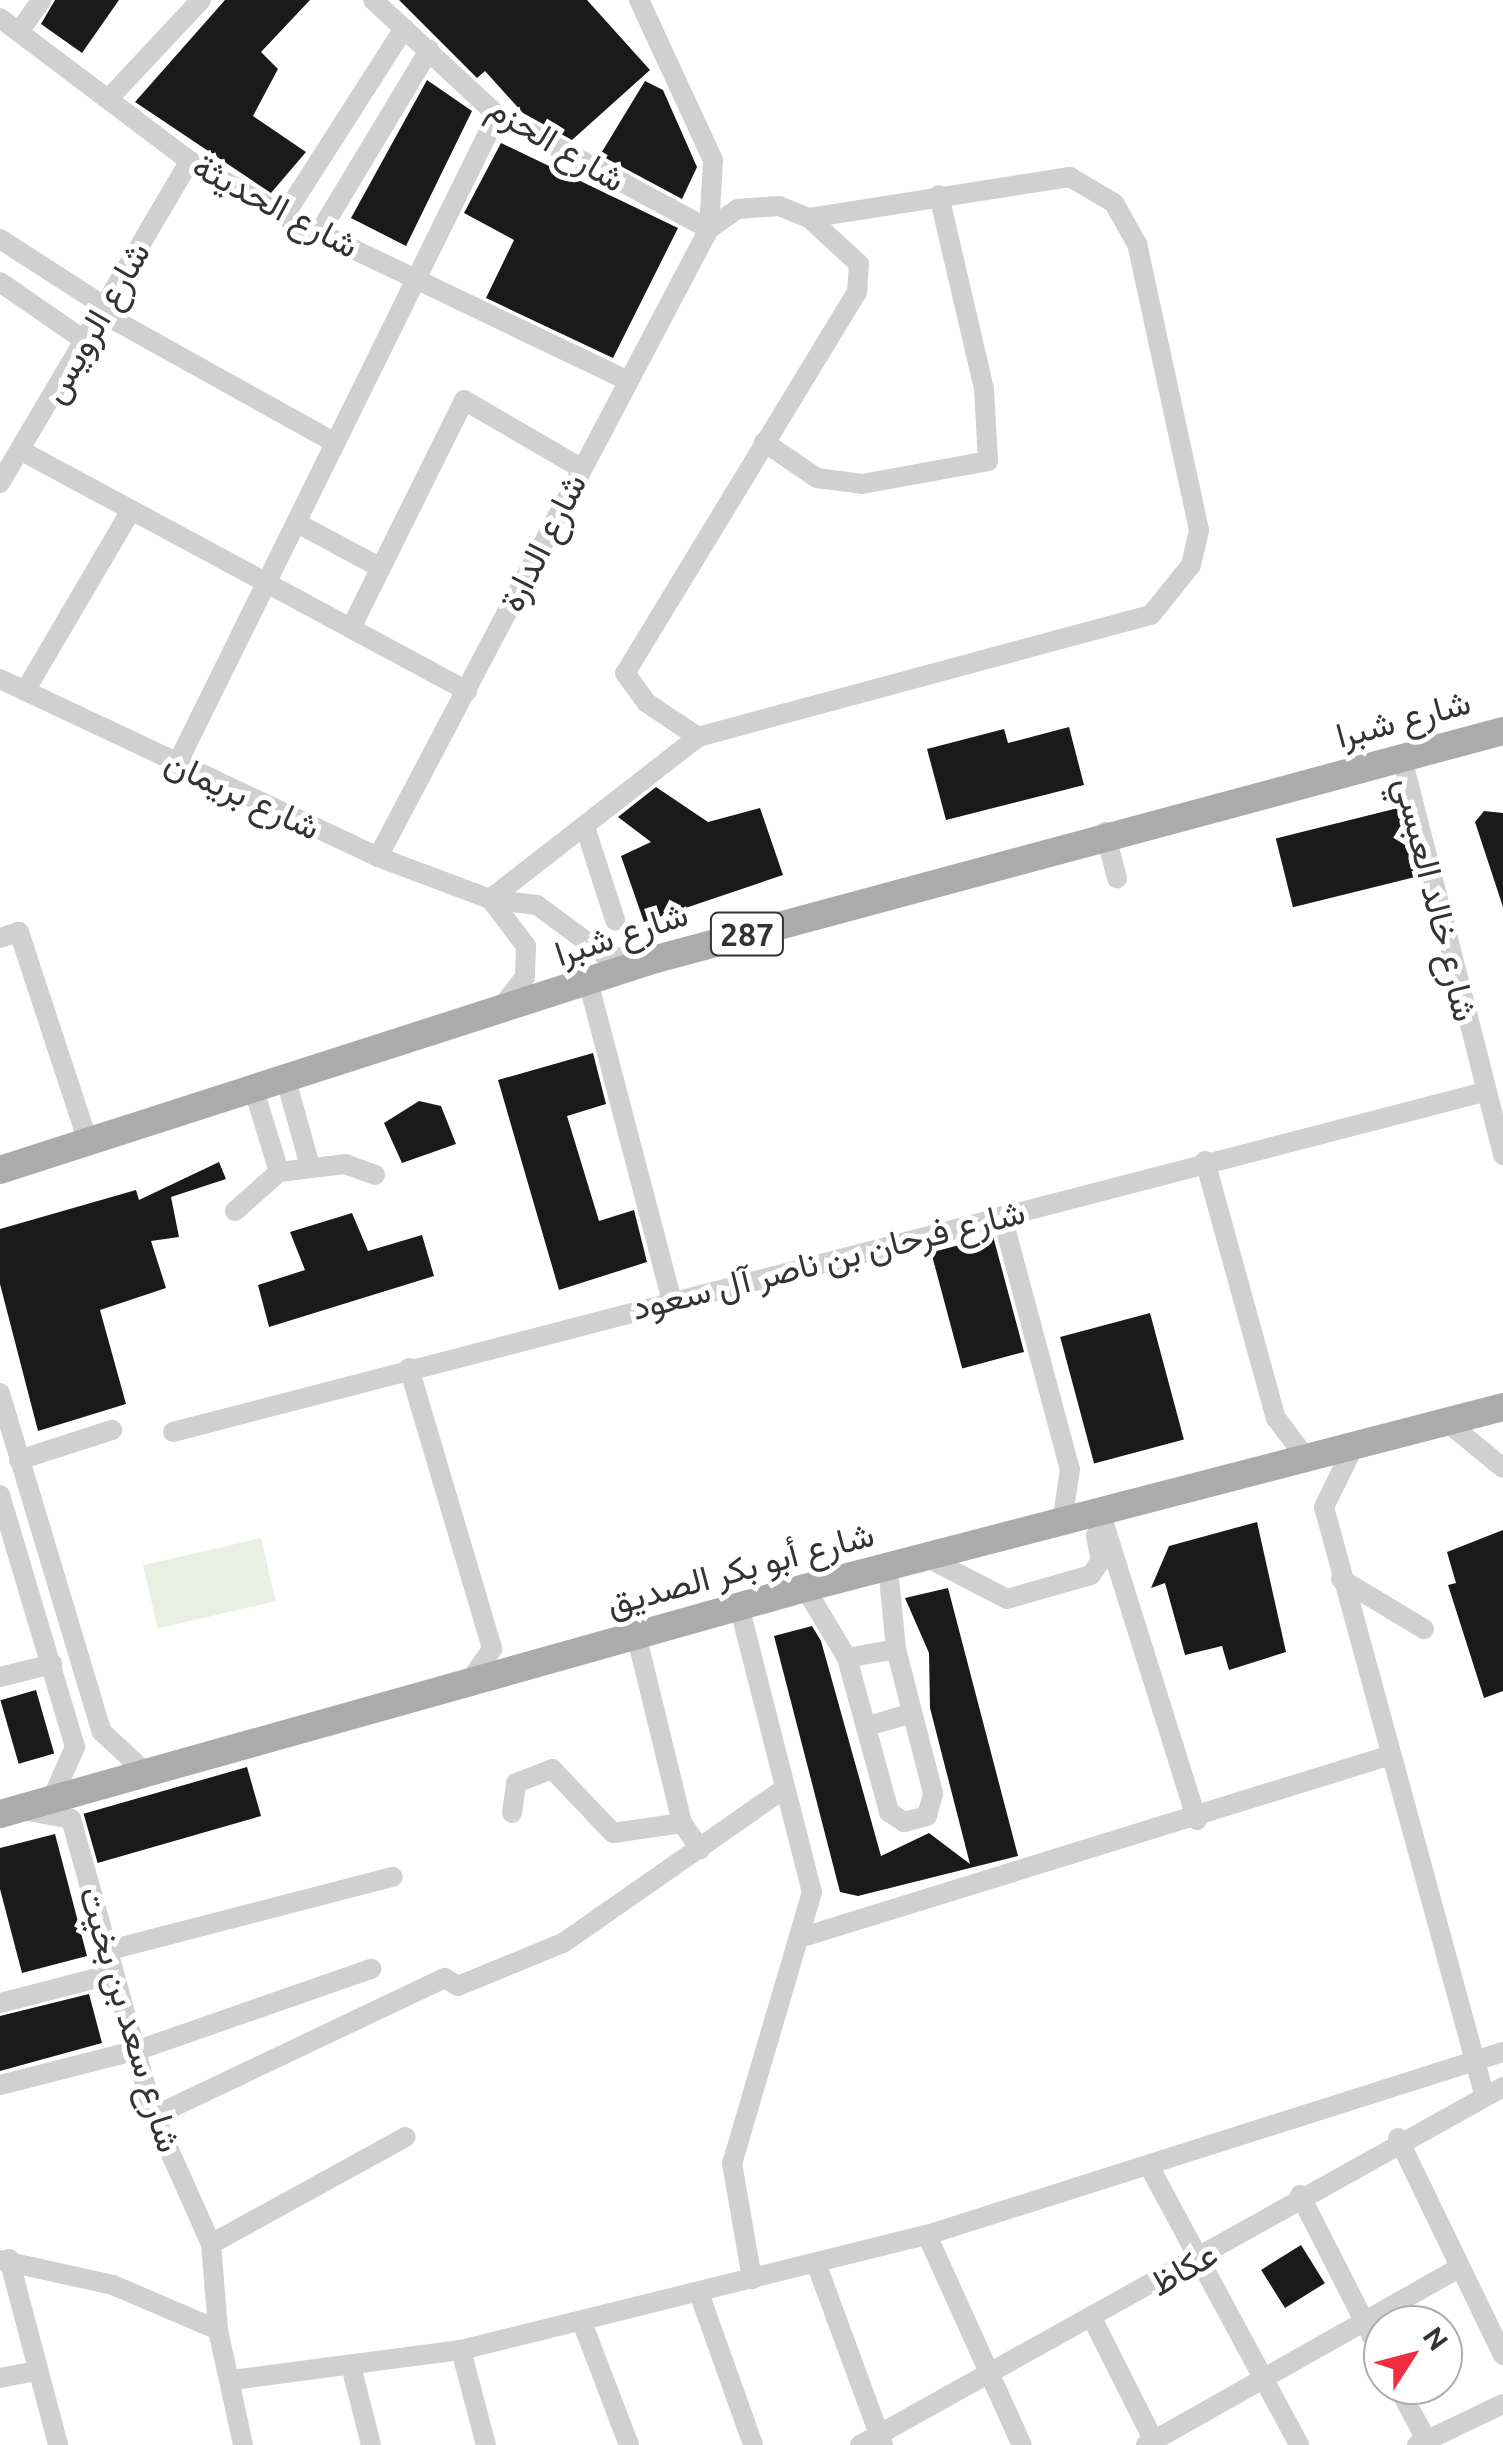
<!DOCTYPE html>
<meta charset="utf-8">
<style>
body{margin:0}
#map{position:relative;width:1503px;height:2445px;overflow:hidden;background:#fff;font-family:Ubuntu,Vazirmatn,sans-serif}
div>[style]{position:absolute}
.green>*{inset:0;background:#e9f0e1;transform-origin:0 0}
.building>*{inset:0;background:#1a1a1a;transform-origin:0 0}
.minor>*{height:20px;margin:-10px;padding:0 10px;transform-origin:10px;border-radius:10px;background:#d0d0d0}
.major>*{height:28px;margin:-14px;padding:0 14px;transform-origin:14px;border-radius:14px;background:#ababab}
span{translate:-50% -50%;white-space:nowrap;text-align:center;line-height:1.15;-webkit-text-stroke:10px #fff;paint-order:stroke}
.shield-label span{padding:2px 8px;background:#fff;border:2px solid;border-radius:8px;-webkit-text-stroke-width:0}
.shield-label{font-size:32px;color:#333;font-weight:700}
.street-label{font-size:35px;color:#333}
.north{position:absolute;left:1363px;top:2305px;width:100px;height:100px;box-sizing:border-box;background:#fff;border:2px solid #adadad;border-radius:50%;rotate:54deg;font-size:28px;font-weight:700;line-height:40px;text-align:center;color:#333}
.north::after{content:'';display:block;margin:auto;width:35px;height:45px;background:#f12e42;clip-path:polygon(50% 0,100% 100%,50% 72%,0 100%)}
</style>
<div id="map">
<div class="green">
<i style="left:261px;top:1538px;width:65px;height:121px;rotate:77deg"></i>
</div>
<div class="building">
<i style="clip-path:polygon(55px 0,119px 0,82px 53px,41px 24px)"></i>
<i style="clip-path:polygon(225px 0,310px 0,261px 52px,278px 69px,253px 116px,306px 152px,271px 193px,135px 102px)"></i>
<i style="clip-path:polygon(399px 0,587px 0,650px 70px,572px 140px,523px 113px,485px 71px,477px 78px)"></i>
<i style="clip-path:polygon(427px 80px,472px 111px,406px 246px,351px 218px)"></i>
<i style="clip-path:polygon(645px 81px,663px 90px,697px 167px,682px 199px,600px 155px)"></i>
<i style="clip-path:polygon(501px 143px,678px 228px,613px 358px,486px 298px,514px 240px,464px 213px)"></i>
<i style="clip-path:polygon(1069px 727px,1084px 785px,946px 820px,927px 749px,1004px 729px,1008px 743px)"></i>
<i style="clip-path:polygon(656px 787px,708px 822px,760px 808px,783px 875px,644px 922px,621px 856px,651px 842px,618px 817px)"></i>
<i style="left:1398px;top:808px;width:71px;height:126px;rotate:76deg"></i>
<i style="clip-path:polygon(1484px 811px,1503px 813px,1503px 907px,1475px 822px)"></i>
<i style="clip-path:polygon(593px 1053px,606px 1104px,567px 1116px,599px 1221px,634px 1210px,647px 1262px,559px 1290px,498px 1080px)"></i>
<i style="clip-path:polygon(419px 1101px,441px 1106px,456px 1144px,402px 1163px,384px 1123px)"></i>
<i style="clip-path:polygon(219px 1162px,226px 1179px,171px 1197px,179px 1237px,151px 1241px,166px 1288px,100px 1310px,126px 1404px,38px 1431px,0 1284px,0 1229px,136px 1190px,139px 1200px)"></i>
<i style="clip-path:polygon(352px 1213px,368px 1251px,422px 1235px,434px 1276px,269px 1327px,258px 1285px,305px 1270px,290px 1232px)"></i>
<i style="left:993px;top:1236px;width:120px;height:64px;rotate:75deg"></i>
<i style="left:1150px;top:1313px;width:131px;height:93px;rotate:75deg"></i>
<i style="clip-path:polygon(1257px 1522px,1286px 1652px,1229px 1670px,1222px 1646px,1185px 1655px,1165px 1583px,1151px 1588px,1169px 1546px)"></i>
<i style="clip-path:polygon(1503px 1530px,1503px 1691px,1484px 1698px,1448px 1585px,1456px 1583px,1447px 1552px)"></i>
<i style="clip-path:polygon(948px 1588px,1018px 1856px,858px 1896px,840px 1892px,774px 1636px,812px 1626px,821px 1641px,881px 1856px,929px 1833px,970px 1864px,930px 1708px,929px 1653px,905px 1598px)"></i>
<i style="left:36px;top:1690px;width:66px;height:37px;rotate:74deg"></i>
<i style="left:247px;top:1767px;width:51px;height:170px;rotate:74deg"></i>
<i style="clip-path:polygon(55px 1834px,87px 1956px,22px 1973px,0 1889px,0 1848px)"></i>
<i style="clip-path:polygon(89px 1994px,102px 2043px,0 2071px,0 2016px)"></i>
<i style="left:1301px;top:2245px;width:45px;height:47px;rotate:58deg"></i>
</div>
<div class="minor">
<i style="left:373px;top:0;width:169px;rotate:42.8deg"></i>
<i style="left:497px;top:115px;width:241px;rotate:28.3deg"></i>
<i style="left:0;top:18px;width:238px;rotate:37deg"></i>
<i style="left:190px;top:161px;width:109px;rotate:30.3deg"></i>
<i style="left:284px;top:216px;width:382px;rotate:25.6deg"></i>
<i style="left:19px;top:32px;width:39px;rotate:-55deg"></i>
<i style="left:112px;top:95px;width:130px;rotate:-46.9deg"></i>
<i style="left:284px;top:216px;width:223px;rotate:-57.4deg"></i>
<i style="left:709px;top:229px;width:35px;rotate:-35deg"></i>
<i style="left:738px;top:209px;width:41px;rotate:-4.2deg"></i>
<i style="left:779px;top:206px;width:32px;rotate:22deg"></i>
<i style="left:809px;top:218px;width:68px;rotate:42.6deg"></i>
<i style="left:859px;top:264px;width:28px;rotate:94deg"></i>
<i style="left:857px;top:292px;width:446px;rotate:121.3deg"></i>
<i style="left:625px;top:673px;width:37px;rotate:54deg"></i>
<i style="left:647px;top:703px;width:61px;rotate:33.7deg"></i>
<i style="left:698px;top:737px;width:469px;rotate:-15.1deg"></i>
<i style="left:1151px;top:615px;width:64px;rotate:-51.3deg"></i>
<i style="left:1191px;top:565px;width:36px;rotate:-77deg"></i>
<i style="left:1199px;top:530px;width:293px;rotate:-102.2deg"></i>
<i style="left:1137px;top:244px;width:47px;rotate:-119.3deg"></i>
<i style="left:1114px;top:203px;width:51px;rotate:-149.4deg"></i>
<i style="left:1070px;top:177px;width:264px;rotate:171.1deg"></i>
<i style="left:318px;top:235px;width:216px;rotate:-59deg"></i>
<i style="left:0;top:239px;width:124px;rotate:32.8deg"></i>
<i style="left:0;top:282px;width:102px;rotate:34.6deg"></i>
<i style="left:100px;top:312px;width:269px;rotate:29.1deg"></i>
<i style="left:764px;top:442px;width:64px;rotate:34.2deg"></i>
<i style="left:817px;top:478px;width:45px;rotate:7.6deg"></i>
<i style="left:862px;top:484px;width:128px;rotate:-10.3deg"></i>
<i style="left:988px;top:461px;width:72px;rotate:-93.2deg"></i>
<i style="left:984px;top:389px;width:199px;rotate:-103.1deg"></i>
<i style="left:20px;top:450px;width:508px;rotate:28.33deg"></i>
<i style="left:0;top:483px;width:374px;rotate:-59.5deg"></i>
<i style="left:297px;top:523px;width:95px;rotate:28.2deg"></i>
<i style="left:351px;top:628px;width:254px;rotate:-63.6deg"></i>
<i style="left:464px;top:400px;width:133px;rotate:30.2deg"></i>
<i style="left:0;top:679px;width:418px;rotate:25.2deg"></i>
<i style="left:378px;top:857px;width:120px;rotate:20.6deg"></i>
<i style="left:490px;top:899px;width:47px;rotate:7.3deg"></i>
<i style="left:537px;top:905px;width:86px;rotate:36.5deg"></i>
<i style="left:606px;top:956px;width:37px;rotate:5deg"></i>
<i style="left:25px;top:691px;width:210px;rotate:-59.6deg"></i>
<i style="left:1402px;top:758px;width:410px;rotate:75.7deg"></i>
<i style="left:177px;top:764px;width:724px;rotate:-63.75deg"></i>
<i style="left:586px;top:830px;width:95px;rotate:72.1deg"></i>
<i style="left:1105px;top:832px;width:48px;rotate:75.4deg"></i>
<i style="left:378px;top:857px;width:710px;rotate:-62.21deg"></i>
<i style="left:709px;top:229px;width:69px;rotate:-86.7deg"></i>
<i style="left:713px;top:160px;width:176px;rotate:-114.8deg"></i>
<i style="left:490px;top:899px;width:264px;rotate:-37.9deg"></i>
<i style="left:491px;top:900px;width:58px;rotate:52.7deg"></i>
<i style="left:526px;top:946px;width:31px;rotate:92deg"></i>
<i style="left:525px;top:977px;width:41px;rotate:128deg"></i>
<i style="left:0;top:938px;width:20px;rotate:-18deg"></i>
<i style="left:19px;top:932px;width:221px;rotate:71.8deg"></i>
<i style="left:588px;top:981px;width:328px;rotate:75.3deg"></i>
<i style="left:286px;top:1080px;width:89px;rotate:74.4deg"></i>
<i style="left:254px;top:1090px;width:86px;rotate:73deg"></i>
<i style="left:1205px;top:1161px;width:267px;rotate:74.6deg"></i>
<i style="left:1276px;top:1418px;width:50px;rotate:53.1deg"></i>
<i style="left:235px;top:1211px;width:59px;rotate:-41.6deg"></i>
<i style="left:279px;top:1172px;width:66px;rotate:-6.9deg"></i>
<i style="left:345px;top:1164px;width:32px;rotate:20deg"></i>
<i style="left:1002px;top:1216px;width:262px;rotate:75deg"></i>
<i style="left:1070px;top:1469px;width:55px;rotate:98.4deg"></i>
<i style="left:409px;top:1368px;width:293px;rotate:73.5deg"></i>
<i style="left:492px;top:1649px;width:38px;rotate:125deg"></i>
<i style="left:0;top:1393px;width:354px;rotate:73.3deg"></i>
<i style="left:102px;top:1732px;width:57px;rotate:42.9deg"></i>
<i style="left:1447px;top:1422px;width:72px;rotate:39.4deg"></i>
<i style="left:173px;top:1432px;width:1354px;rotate:-14.54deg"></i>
<i style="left:1354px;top:1446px;width:68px;rotate:116.2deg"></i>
<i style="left:1324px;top:1507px;width:608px;rotate:74.75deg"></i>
<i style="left:19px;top:1460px;width:98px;rotate:-17.9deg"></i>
<i style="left:0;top:1495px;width:263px;rotate:73.4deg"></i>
<i style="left:75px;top:1747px;width:59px;rotate:114deg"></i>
<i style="left:1100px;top:1511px;width:324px;rotate:72.6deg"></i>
<i style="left:926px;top:1557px;width:91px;rotate:27.4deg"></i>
<i style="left:1007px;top:1599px;width:87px;rotate:-15.9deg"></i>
<i style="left:1091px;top:1575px;width:18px;rotate:-56deg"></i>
<i style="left:1101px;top:1560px;width:25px;rotate:-102deg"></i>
<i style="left:1341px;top:1579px;width:97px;rotate:31.1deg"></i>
<i style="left:805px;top:1588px;width:82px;rotate:59deg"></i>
<i style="left:847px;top:1658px;width:160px;rotate:74.7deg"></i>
<i style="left:889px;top:1812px;width:18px;rotate:34deg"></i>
<i style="left:904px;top:1822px;width:24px;rotate:-15deg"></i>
<i style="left:927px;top:1816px;width:24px;rotate:-75deg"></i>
<i style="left:933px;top:1793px;width:149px;rotate:-104.4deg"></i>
<i style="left:896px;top:1649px;width:82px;rotate:-95.6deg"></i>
<i style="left:739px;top:1606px;width:295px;rotate:75.7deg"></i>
<i style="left:812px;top:1892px;width:283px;rotate:106.4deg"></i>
<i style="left:732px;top:2163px;width:118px;rotate:80.2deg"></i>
<i style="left:636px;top:1634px;width:195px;rotate:76.3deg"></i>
<i style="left:847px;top:1658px;width:50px;rotate:-10.4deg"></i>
<i style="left:0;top:1677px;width:54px;rotate:-14deg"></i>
<i style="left:868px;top:1726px;width:43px;rotate:-16.3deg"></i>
<i style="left:23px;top:1810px;width:49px;rotate:10.6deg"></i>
<i style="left:71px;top:1819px;width:308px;rotate:74.4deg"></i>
<i style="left:154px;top:2116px;width:140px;rotate:66deg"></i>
<i style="left:211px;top:2244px;width:86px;rotate:85.3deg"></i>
<i style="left:218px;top:2330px;width:118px;rotate:77.7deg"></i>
<i style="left:512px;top:1813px;width:30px;rotate:-82deg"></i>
<i style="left:516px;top:1783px;width:39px;rotate:-21deg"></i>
<i style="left:552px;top:1769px;width:88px;rotate:46.4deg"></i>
<i style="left:613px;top:1833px;width:70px;rotate:-8.2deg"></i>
<i style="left:682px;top:1823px;width:32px;rotate:55deg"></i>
<i style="left:806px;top:1936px;width:609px;rotate:-17.19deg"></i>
<i style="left:106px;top:1951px;width:296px;rotate:-14.5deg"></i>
<i style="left:0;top:2003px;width:116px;rotate:-14.5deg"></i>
<i style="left:0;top:2085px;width:146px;rotate:-14.3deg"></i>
<i style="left:141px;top:2049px;width:244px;rotate:-19.2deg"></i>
<i style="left:154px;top:2116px;width:322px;rotate:-25.4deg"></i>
<i style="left:445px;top:1978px;width:15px;rotate:32deg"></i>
<i style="left:458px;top:1986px;width:113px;rotate:-22.3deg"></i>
<i style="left:563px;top:1943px;width:271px;rotate:-34.9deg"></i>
<i style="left:1398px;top:2138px;width:241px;rotate:64.2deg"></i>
<i style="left:1149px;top:2166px;width:317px;rotate:61.7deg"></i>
<i style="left:1300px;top:2195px;width:183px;rotate:63deg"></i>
<i style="left:927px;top:2235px;width:230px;rotate:65.7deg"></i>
<i style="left:211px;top:2244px;width:222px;rotate:-28.8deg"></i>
<i style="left:9px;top:2259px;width:192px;rotate:75.2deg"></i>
<i style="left:0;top:2260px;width:116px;rotate:12.5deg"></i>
<i style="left:113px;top:2285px;width:114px;rotate:23.2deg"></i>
<i style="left:816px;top:2263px;width:194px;rotate:69.8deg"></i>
<i style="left:699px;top:2293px;width:161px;rotate:70.4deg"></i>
<i style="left:1092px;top:2318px;width:142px;rotate:63.3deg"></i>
<i style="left:582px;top:2322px;width:132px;rotate:69.1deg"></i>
<i style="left:461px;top:2350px;width:98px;rotate:75.3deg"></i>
<i style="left:351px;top:2366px;width:81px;rotate:75.8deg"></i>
<i style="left:0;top:2378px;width:38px;rotate:-11deg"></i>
<i style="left:232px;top:2380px;width:231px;rotate:-7.5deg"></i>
<i style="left:461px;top:2350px;width:480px;rotate:-13.9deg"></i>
<i style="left:927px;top:2235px;width:604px;rotate:-17.63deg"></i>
<i style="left:1397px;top:2385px;width:68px;rotate:61.9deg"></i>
<i style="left:860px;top:2445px;width:736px;rotate:-29.11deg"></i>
<i style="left:1146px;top:2445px;width:357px;rotate:-29.5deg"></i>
<i style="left:1417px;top:2445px;width:95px;rotate:-25.5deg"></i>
</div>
<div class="major">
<i style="left:0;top:1170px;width:689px;rotate:-17.83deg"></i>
<i style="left:656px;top:959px;width:877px;rotate:-15.07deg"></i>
<i style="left:0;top:1814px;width:836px;rotate:-15.68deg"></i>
<i style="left:805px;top:1588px;width:721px;rotate:-14.54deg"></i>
</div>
<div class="shield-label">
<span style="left:747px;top:934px">287</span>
</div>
<div class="street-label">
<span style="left:557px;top:143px;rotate:31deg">شارع الحزم</span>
<span style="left:276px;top:205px;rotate:28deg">شارع الحديثة</span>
<span style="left:95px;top:322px;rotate:-60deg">شارع الرويس</span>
<span style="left:542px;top:542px;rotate:-63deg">شارع الدارة</span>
<span style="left:1403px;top:718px;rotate:-15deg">شارع شبرا</span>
<span style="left:243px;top:794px;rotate:25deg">شارع بريمان</span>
<span style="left:1437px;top:899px;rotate:76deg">شارع خالد العبسي</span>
<span style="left:621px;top:933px;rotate:-18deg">شارع شبرا</span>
<span style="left:828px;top:1259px;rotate:-14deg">شارع فرحان بن ناصر آل سعود</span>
<span style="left:740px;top:1568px;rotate:-15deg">شارع أبو بكر الصديق</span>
<span style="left:131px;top:2019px;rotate:73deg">شارع سعد بن بخيت</span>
<span style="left:1183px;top:2268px;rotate:-30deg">عكاظ</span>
</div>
<div class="north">N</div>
</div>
